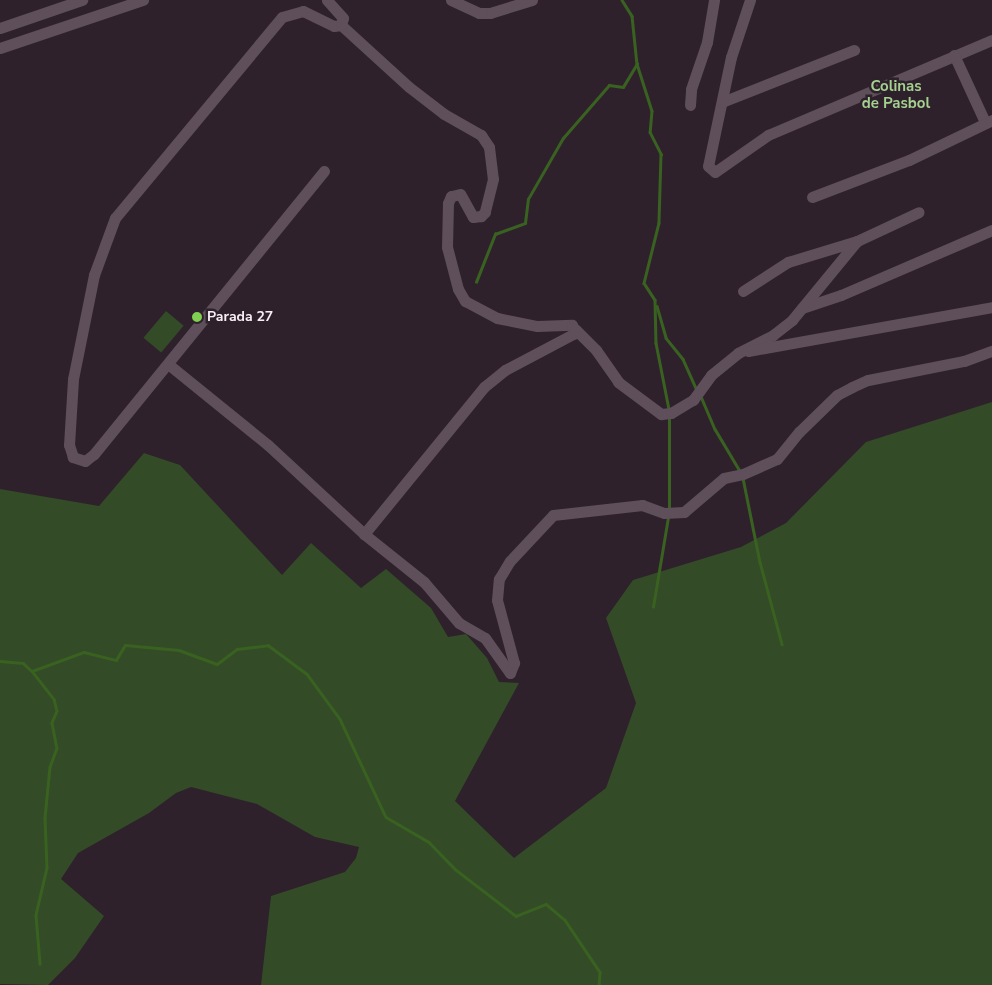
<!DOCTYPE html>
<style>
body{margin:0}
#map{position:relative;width:992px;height:985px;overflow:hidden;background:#2e212c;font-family:"Nunito Sans",sans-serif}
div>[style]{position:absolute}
.green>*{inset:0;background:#334b27;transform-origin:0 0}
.stream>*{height:2.5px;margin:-1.25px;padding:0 1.25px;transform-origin:1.25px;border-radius:1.25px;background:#396221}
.minor>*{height:11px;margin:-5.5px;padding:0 5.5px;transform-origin:5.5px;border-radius:5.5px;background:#5e4f5a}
.dots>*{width:14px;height:14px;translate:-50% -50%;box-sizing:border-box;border:2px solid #2e212c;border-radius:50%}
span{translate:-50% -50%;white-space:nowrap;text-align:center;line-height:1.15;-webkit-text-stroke:5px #2e212c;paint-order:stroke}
.poi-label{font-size:14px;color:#f8eff6;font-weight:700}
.left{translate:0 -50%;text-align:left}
.neighbourhood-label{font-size:15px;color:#a5d190;font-weight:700}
</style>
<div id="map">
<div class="green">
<i style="left:166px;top:311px;width:23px;height:35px;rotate:40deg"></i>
<i style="clip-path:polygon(992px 402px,992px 985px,261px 985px,271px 896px,345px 872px,356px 858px,359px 847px,315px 837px,257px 804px,191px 787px,176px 793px,149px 813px,78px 853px,61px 879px,104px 916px,75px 958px,48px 985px,0 984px,0 489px,99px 506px,144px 453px,180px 465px,282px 575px,311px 543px,361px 588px,386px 569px,431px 608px,448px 637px,466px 634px,487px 658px,499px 682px,519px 683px,455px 801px,514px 858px,606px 788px,636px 703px,606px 618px,633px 580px,741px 547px,786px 523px,866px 442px)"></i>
</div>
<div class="stream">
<i style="left:622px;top:0;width:19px;rotate:58deg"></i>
<i style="left:632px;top:16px;width:48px;rotate:84.1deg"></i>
<i style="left:637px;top:64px;width:49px;rotate:72.3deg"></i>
<i style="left:652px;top:111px;width:21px;rotate:95deg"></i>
<i style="left:650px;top:132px;width:25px;rotate:63deg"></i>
<i style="left:661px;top:154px;width:69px;rotate:91.7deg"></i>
<i style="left:659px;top:223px;width:62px;rotate:104deg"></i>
<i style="left:644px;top:283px;width:20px;rotate:57deg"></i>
<i style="left:655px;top:300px;width:43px;rotate:88.7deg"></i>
<i style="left:656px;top:343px;width:67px;rotate:78.9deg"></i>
<i style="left:476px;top:282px;width:52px;rotate:-68.4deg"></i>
<i style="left:495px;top:234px;width:32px;rotate:-20deg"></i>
<i style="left:525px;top:223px;width:24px;rotate:-83deg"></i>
<i style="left:528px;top:199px;width:70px;rotate:-60.2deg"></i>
<i style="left:563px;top:138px;width:70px;rotate:-49deg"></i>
<i style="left:609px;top:85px;width:14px;rotate:8deg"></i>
<i style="left:623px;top:87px;width:27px;rotate:-59deg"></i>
<i style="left:657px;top:306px;width:33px;rotate:74deg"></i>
<i style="left:666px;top:338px;width:27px;rotate:51deg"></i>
<i style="left:683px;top:359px;width:34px;rotate:66deg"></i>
<i style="left:700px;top:394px;width:38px;rotate:67deg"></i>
<i style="left:715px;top:429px;width:49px;rotate:59.2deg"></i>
<i style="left:743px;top:478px;width:86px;rotate:78.6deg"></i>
<i style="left:760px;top:562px;width:85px;rotate:75deg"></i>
<i style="left:669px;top:509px;width:92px;rotate:-90deg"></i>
<i style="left:653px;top:607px;width:91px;rotate:-80.5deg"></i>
<i style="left:0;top:661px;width:23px;rotate:5deg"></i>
<i style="left:23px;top:663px;width:12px;rotate:42deg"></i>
<i style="left:32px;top:671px;width:55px;rotate:-20.1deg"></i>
<i style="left:84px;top:652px;width:33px;rotate:14deg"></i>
<i style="left:116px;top:660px;width:17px;rotate:-59deg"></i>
<i style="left:125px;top:645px;width:54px;rotate:5.3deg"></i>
<i style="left:179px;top:650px;width:40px;rotate:20.2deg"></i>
<i style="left:217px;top:664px;width:25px;rotate:-37deg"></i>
<i style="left:237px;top:649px;width:31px;rotate:-7deg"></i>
<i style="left:268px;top:645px;width:49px;rotate:36.6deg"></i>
<i style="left:307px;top:674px;width:56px;rotate:53.7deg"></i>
<i style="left:340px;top:719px;width:108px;rotate:64.9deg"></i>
<i style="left:386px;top:817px;width:50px;rotate:30.2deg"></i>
<i style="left:429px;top:842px;width:37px;rotate:46deg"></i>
<i style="left:455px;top:869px;width:77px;rotate:37.6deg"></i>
<i style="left:516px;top:916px;width:32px;rotate:-22deg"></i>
<i style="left:546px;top:904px;width:25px;rotate:40deg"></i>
<i style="left:565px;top:920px;width:63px;rotate:56.1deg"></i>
<i style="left:600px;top:972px;width:13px;rotate:94deg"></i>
<i style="left:32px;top:671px;width:36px;rotate:52deg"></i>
<i style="left:54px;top:699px;width:12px;rotate:76deg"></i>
<i style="left:57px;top:711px;width:13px;rotate:113deg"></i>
<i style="left:52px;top:723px;width:25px;rotate:79deg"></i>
<i style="left:57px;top:748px;width:20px;rotate:110deg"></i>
<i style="left:50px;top:767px;width:51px;rotate:95.6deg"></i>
<i style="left:45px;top:818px;width:50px;rotate:87.7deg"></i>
<i style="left:47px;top:868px;width:48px;rotate:103.2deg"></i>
<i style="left:36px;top:915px;width:49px;rotate:85.3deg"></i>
</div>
<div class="minor">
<i style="left:451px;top:0;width:31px;rotate:25deg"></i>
<i style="left:479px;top:13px;width:11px"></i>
<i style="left:490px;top:13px;width:44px;rotate:-17.2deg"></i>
<i style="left:750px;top:0;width:60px;rotate:108.4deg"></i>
<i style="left:731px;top:57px;width:111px;rotate:101.9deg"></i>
<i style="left:708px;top:166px;width:9px;rotate:41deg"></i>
<i style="left:715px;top:172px;width:65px;rotate:-34.9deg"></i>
<i style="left:768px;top:135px;width:243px;rotate:-23deg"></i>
<i style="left:341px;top:25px;width:92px;rotate:42.4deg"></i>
<i style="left:409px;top:87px;width:44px;rotate:37.6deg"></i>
<i style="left:444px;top:114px;width:43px;rotate:29.6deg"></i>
<i style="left:481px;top:135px;width:14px;rotate:56deg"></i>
<i style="left:489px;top:147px;width:32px;rotate:83deg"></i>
<i style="left:493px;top:179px;width:34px;rotate:104deg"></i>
<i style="left:485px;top:212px;width:6px;rotate:135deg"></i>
<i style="left:481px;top:216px;width:8px;rotate:173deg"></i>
<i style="left:473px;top:217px;width:26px;rotate:-119deg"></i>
<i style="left:460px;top:194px;width:9px;rotate:167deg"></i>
<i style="left:451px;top:196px;width:8px;rotate:113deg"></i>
<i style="left:448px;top:203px;width:44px;rotate:91.3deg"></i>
<i style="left:447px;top:247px;width:43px;rotate:75.3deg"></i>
<i style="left:458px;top:289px;width:14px;rotate:60deg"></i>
<i style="left:465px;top:301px;width:36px;rotate:28deg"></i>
<i style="left:497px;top:318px;width:41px;rotate:11.3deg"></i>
<i style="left:537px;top:326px;width:35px;rotate:-2deg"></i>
<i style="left:572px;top:325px;width:9px;rotate:69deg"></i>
<i style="left:575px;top:333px;width:79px;rotate:152.1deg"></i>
<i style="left:505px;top:370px;width:27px;rotate:141deg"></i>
<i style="left:484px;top:387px;width:190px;rotate:129.2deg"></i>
<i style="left:0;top:28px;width:87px;rotate:-18.9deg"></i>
<i style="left:0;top:48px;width:151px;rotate:-18.6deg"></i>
<i style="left:954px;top:55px;width:74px;rotate:65.2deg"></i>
<i style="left:722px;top:102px;width:142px;rotate:-21.5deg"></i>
<i style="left:690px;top:105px;width:16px;rotate:-86deg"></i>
<i style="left:691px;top:89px;width:50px;rotate:-71.2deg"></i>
<i style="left:707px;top:42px;width:43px;rotate:-80.5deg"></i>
<i style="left:324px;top:171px;width:365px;rotate:129.1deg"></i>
<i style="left:94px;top:454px;width:11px;rotate:142deg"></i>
<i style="left:85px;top:461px;width:13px;rotate:-162deg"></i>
<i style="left:73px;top:457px;width:13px;rotate:-108deg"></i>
<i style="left:69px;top:445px;width:66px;rotate:-86.5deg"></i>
<i style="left:73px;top:379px;width:106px;rotate:-78.6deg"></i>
<i style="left:94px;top:275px;width:61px;rotate:-69.8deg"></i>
<i style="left:115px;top:218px;width:261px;rotate:-50.3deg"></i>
<i style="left:282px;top:17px;width:22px;rotate:-16deg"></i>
<i style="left:303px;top:11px;width:34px;rotate:26deg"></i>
<i style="left:334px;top:26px;width:7px;rotate:-8deg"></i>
<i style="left:341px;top:25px;width:7px;rotate:-74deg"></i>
<i style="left:343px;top:18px;width:24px;rotate:-132deg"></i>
<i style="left:812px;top:197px;width:104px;rotate:-20.9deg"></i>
<i style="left:909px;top:160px;width:92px;rotate:-25.7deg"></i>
<i style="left:743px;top:291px;width:54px;rotate:-32.8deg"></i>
<i style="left:788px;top:262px;width:72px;rotate:-16.9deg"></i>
<i style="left:857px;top:241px;width:68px;rotate:-25.1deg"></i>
<i style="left:802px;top:308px;width:41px;rotate:-18.4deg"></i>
<i style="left:841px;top:295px;width:164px;rotate:-23.3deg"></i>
<i style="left:575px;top:329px;width:30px;rotate:45deg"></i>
<i style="left:596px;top:350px;width:39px;rotate:55deg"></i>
<i style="left:618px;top:382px;width:54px;rotate:36.7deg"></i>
<i style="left:661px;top:414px;width:10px;rotate:-6deg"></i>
<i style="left:671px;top:413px;width:26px;rotate:-31deg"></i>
<i style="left:693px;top:400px;width:31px;rotate:-54deg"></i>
<i style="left:711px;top:375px;width:35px;rotate:-39deg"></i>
<i style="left:738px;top:353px;width:39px;rotate:-27deg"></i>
<i style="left:773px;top:335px;width:24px;rotate:-38deg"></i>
<i style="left:792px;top:320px;width:102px;rotate:-50.6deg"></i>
<i style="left:748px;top:351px;width:248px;rotate:-10.2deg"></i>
<i style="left:168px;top:364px;width:129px;rotate:39deg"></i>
<i style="left:268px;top:445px;width:131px;rotate:42.8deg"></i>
<i style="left:364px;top:534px;width:77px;rotate:38.7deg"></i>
<i style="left:424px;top:582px;width:54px;rotate:49.5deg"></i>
<i style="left:459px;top:623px;width:30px;rotate:30deg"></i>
<i style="left:485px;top:638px;width:43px;rotate:54.5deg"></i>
<i style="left:510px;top:673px;width:11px;rotate:-68deg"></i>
<i style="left:514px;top:663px;width:65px;rotate:-105.1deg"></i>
<i style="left:497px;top:600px;width:21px;rotate:-85deg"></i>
<i style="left:499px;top:579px;width:21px;rotate:-59deg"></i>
<i style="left:510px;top:561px;width:63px;rotate:-46.9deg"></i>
<i style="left:553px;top:515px;width:90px;rotate:-6.4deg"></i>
<i style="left:642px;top:505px;width:23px;rotate:20deg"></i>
<i style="left:664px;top:513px;width:20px;rotate:-3deg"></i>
<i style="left:684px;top:512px;width:52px;rotate:-40.4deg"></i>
<i style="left:724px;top:478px;width:19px;rotate:-12deg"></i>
<i style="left:743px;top:474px;width:37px;rotate:-24deg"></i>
<i style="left:777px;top:459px;width:35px;rotate:-51deg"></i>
<i style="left:799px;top:432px;width:53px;rotate:-44.2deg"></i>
<i style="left:837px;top:395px;width:17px;rotate:-28deg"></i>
<i style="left:852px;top:387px;width:17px;rotate:-24deg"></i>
<i style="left:868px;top:380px;width:98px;rotate:-11.2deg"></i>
<i style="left:964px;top:361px;width:30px;rotate:-20deg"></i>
</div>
<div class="dots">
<i style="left:197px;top:317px;background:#80d051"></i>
</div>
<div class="poi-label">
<span class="left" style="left:207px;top:317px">Parada 27</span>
</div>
<div class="neighbourhood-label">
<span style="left:896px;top:95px">Colinas<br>de Pasbol</span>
</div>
</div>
